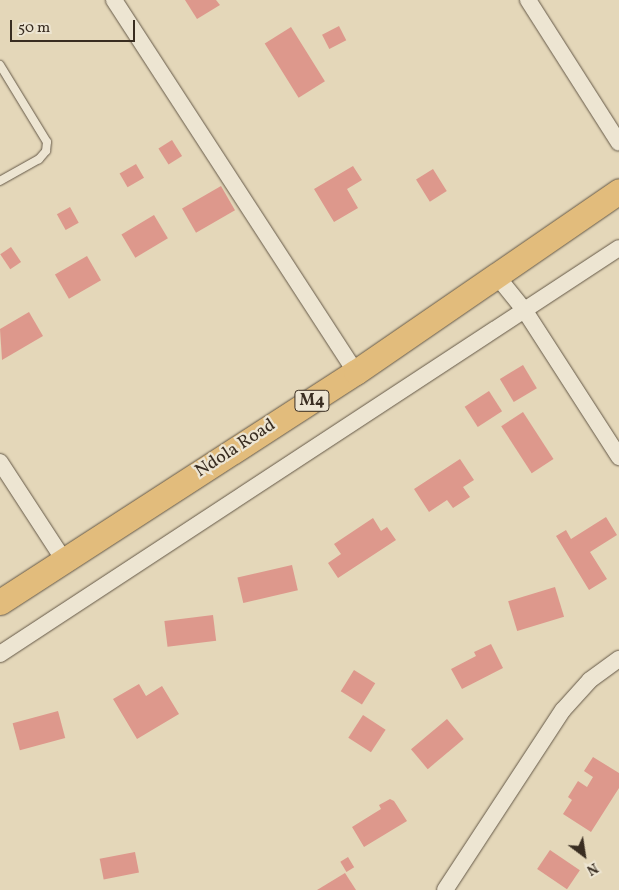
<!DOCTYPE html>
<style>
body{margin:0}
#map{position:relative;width:619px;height:890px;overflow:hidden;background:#e4d7b9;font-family:Vollkorn,serif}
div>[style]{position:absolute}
.building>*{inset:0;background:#dd988c;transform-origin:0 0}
.roads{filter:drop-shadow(0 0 1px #645847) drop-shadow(0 0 1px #645847)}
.lane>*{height:8px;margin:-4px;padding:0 4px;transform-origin:4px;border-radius:4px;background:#ede5d2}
.street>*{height:16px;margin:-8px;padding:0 8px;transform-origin:8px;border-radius:8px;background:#ede5d2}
.primary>*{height:25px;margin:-12.5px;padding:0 12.5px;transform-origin:12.5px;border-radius:12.5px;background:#e2bc7c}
span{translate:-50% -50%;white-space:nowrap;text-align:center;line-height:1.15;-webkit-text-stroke:4.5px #ede5d2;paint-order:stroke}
.shield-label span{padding:1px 4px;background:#ede5d2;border:1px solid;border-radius:4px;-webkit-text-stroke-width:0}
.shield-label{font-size:16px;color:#392d21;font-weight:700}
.street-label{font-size:18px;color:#392d21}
.north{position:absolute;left:559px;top:830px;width:50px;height:50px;-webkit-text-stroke:4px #ede5d2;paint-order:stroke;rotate:149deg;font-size:14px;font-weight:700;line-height:20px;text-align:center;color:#392d21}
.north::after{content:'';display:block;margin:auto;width:18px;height:22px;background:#392d21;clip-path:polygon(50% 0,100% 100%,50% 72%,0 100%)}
.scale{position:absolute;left:10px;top:20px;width:125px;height:22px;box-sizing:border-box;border:2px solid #392d21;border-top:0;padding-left:6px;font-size:15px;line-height:18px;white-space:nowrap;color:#392d21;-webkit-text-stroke:4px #ede5d2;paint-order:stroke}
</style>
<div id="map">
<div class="building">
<i style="clip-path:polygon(185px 0,216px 0,220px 5px,197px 19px)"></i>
<i style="left:339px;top:26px;width:16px;height:19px;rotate:63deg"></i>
<i style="left:291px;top:27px;width:64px;height:31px;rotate:58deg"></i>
<i style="left:172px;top:140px;width:19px;height:16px;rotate:58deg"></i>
<i style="left:136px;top:164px;width:16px;height:19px;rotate:60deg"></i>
<i style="clip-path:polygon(353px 166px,362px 180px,347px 189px,358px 208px,334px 222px,314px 189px)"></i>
<i style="left:433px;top:169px;width:26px;height:20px;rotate:58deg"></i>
<i style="left:221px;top:186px;width:28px;height:45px;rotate:60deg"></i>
<i style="left:70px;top:207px;width:18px;height:15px;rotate:61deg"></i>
<i style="left:154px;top:215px;width:27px;height:38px;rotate:59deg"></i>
<i style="left:11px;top:247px;width:18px;height:13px;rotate:56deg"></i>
<i style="left:87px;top:256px;width:28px;height:37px;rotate:60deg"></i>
<i style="clip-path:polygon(29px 312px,43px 336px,2px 360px,0 329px)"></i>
<i style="left:523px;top:365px;width:27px;height:27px;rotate:59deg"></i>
<i style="left:489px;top:391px;width:24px;height:29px;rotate:57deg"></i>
<i style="left:523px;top:412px;width:56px;height:26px;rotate:57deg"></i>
<i style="clip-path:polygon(460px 459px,474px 480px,463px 487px,470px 497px,453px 508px,447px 500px,429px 512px,414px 489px)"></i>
<i style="clip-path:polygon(606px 517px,617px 535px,590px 552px,607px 579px,589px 590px,556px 536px,566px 530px,571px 539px)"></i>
<i style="clip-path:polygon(373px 518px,381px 531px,387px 527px,396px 540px,338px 578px,328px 563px,341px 554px,334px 544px)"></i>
<i style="left:292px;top:565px;width:26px;height:56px;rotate:77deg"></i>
<i style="left:555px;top:587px;width:31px;height:49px;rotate:73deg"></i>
<i style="left:213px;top:615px;width:26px;height:49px;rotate:83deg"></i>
<i style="clip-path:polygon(491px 644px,503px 668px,462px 689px,451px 669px,476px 656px,474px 652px)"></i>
<i style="left:354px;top:670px;width:25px;height:25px;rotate:32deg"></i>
<i style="clip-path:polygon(139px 684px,146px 696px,162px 686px,179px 714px,137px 739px,113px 699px)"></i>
<i style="left:58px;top:711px;width:28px;height:47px;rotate:75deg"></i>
<i style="left:363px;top:715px;width:27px;height:27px;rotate:33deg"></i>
<i style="left:447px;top:719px;width:26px;height:47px;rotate:50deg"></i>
<i style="clip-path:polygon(593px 757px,619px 773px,619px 788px,591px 832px,563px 814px,572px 800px,568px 797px,578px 781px,587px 787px,593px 777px,584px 771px)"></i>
<i style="clip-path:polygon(390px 799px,394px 801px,407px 821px,364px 847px,352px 827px,381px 809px,379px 805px)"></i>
<i style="left:550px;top:850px;width:36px;height:23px;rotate:34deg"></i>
<i style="left:135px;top:852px;width:21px;height:36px;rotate:79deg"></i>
<i style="left:348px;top:857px;width:12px;height:9px;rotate:59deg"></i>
<i style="clip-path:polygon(345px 873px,356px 890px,317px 890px)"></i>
</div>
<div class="roads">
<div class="lane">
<i style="left:0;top:65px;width:90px;rotate:58.6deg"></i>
<i style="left:47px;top:142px;width:9px;rotate:96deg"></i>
<i style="left:46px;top:151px;width:11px;rotate:131deg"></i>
<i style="left:39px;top:159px;width:45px;rotate:150.6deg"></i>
</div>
<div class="street">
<i style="left:114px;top:0;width:444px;rotate:57deg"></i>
<i style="left:528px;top:0;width:169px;rotate:57.5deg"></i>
<i style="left:496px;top:275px;width:46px;rotate:51.1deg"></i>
<i style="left:525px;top:311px;width:174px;rotate:57.2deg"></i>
<i style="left:0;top:462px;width:117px;rotate:56.9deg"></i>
<i style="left:0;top:654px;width:740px;rotate:-33.26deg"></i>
<i style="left:445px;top:890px;width:215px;rotate:-56.8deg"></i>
<i style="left:563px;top:710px;width:40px;rotate:-48deg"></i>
<i style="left:590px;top:680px;width:36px;rotate:-36deg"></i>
</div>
<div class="primary">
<i style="left:0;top:602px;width:424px;rotate:-32.9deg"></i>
<i style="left:356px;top:372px;width:319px;rotate:-34.5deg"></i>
</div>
</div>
<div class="shield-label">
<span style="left:312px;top:401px">M4</span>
</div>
<div class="street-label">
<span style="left:236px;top:449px;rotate:-33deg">Ndola Road</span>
</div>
<div class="north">N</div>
<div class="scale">50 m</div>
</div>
